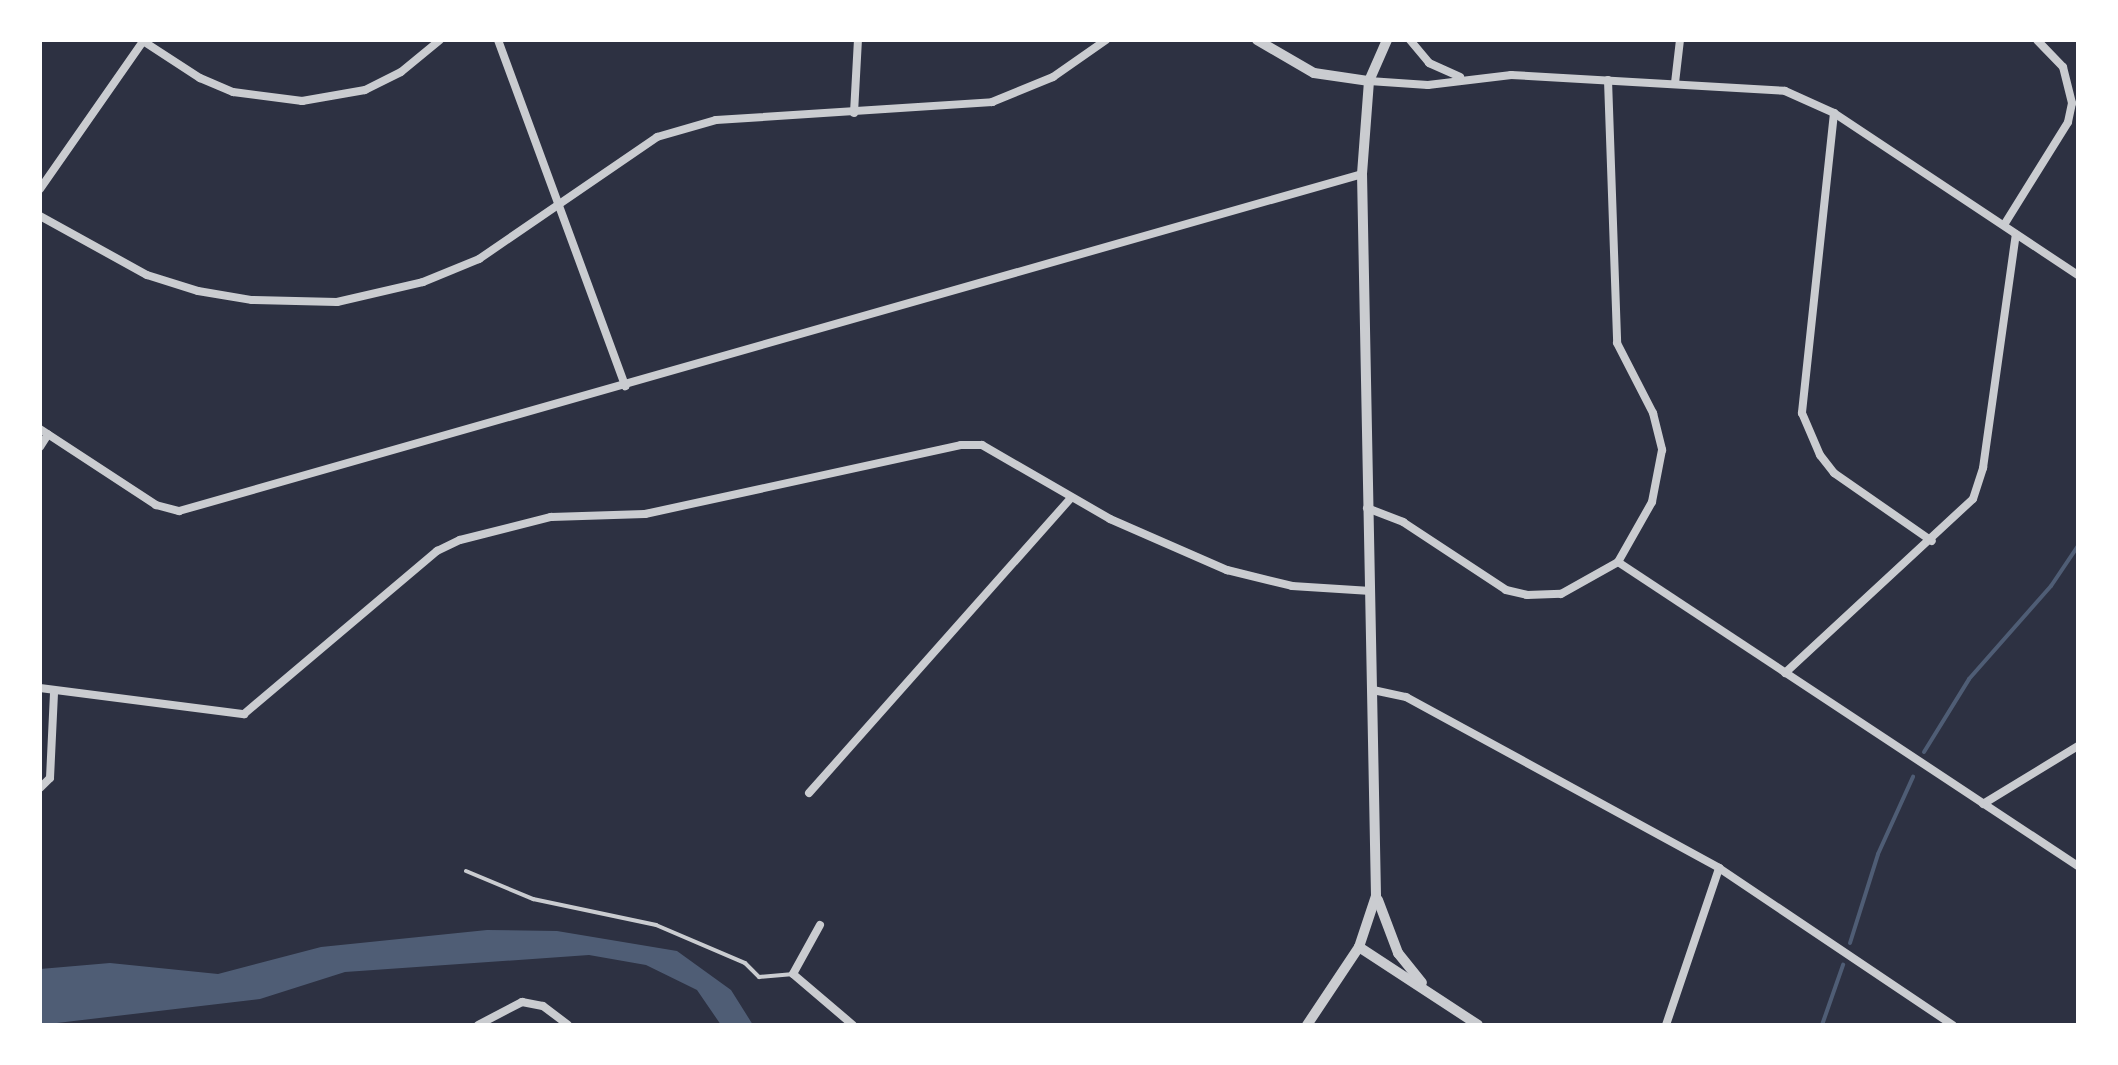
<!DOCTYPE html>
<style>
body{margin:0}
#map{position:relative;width:2118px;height:1065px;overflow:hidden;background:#2d3142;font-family:"Open Sans",sans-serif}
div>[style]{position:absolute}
.water>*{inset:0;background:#4f5d75}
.stream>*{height:4px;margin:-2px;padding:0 2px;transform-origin:2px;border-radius:2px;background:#4f5d75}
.service>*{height:4px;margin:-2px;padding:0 2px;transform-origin:2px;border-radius:2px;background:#caccd0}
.minor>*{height:8px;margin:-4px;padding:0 4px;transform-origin:4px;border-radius:4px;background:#caccd0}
.tertiary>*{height:10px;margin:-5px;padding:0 5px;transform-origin:5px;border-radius:5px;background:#caccd0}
span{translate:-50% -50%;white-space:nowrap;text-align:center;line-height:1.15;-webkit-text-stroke:8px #fff;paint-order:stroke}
.frame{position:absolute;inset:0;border:42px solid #fff;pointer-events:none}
</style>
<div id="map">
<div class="water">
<i style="clip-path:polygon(487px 930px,557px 931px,677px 951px,731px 990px,753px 1025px,721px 1025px,697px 990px,646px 965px,589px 955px,345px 972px,260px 999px,40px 1025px,40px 969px,110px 963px,218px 974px,321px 947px)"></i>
</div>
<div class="stream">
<i style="left:1924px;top:752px;width:86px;rotate:-58.3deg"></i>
<i style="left:1969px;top:679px;width:124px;rotate:-48.6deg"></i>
<i style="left:2051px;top:586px;width:48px;rotate:-56deg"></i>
<i style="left:1850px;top:943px;width:93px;rotate:-72.5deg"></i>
<i style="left:1878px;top:854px;width:85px;rotate:-65.6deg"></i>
<i style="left:1822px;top:1025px;width:64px;rotate:-70.7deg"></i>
</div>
<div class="service">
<i style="left:466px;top:871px;width:73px;rotate:22.7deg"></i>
<i style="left:533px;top:899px;width:126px;rotate:11.9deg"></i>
<i style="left:656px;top:925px;width:97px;rotate:23.1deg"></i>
<i style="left:745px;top:963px;width:20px;rotate:45deg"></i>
<i style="left:759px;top:977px;width:32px;rotate:-5deg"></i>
</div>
<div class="minor">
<i style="left:498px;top:40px;width:369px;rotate:69.8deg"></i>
<i style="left:1410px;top:40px;width:30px;rotate:50deg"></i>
<i style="left:1429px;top:63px;width:34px;rotate:24deg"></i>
<i style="left:143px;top:41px;width:68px;rotate:33deg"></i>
<i style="left:200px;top:78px;width:36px;rotate:23deg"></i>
<i style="left:233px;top:92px;width:70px;rotate:7.4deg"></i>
<i style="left:302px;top:101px;width:64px;rotate:-9.9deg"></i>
<i style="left:365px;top:90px;width:40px;rotate:-26.6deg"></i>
<i style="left:401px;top:72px;width:50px;rotate:-39.4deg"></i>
<i style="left:1608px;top:80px;width:263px;rotate:88deg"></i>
<i style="left:1617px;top:343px;width:79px;rotate:62.8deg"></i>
<i style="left:1653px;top:413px;width:38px;rotate:76deg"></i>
<i style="left:1662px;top:450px;width:53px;rotate:100.9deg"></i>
<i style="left:1652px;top:502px;width:69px;rotate:119.5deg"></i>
<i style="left:1369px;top:81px;width:59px;rotate:3.9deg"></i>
<i style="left:1428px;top:85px;width:84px;rotate:-6.9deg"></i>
<i style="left:1511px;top:75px;width:274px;rotate:3.3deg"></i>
<i style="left:1785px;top:91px;width:54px;rotate:24.2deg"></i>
<i style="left:1834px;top:113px;width:293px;rotate:33.6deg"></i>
<i style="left:1675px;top:83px;width:43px;rotate:-83.4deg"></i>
<i style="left:854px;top:113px;width:73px;rotate:-86.9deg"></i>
<i style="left:1834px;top:113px;width:302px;rotate:96.1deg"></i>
<i style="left:1802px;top:413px;width:46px;rotate:66.8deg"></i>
<i style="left:1820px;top:455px;width:23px;rotate:52deg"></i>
<i style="left:1834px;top:473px;width:119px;rotate:34.8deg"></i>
<i style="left:40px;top:189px;width:182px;rotate:-55.1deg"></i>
<i style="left:40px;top:216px;width:122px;rotate:28.9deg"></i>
<i style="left:147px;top:275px;width:53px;rotate:17.4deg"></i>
<i style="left:198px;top:291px;width:55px;rotate:9.5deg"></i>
<i style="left:252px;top:300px;width:85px;rotate:1.3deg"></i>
<i style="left:337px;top:302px;width:88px;rotate:-13.1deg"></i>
<i style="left:423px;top:282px;width:61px;rotate:-22.3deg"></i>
<i style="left:479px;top:259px;width:216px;rotate:-34.4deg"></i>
<i style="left:657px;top:137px;width:61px;rotate:-16.1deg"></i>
<i style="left:716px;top:120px;width:277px;rotate:-3.7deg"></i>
<i style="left:992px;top:102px;width:66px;rotate:-22.3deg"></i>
<i style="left:1053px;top:77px;width:65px;rotate:-34.9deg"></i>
<i style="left:2004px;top:225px;width:121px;rotate:-58.1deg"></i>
<i style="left:2068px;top:122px;width:19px;rotate:-78deg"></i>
<i style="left:2072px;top:103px;width:37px;rotate:-104deg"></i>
<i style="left:2063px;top:67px;width:37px;rotate:-134deg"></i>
<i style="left:40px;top:429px;width:139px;rotate:33.2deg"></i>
<i style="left:156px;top:505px;width:24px;rotate:15deg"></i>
<i style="left:179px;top:511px;width:1230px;rotate:-15.9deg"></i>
<i style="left:40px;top:447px;width:15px;rotate:-58deg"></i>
<i style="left:1367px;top:508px;width:39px;rotate:21deg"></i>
<i style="left:1403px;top:522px;width:123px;rotate:33.4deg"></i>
<i style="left:1506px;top:590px;width:22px;rotate:13deg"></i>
<i style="left:1527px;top:595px;width:34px;rotate:-2deg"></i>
<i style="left:1561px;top:594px;width:65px;rotate:-29.3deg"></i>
<i style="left:1618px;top:562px;width:551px;rotate:33.46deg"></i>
<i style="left:1785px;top:673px;width:256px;rotate:-42.8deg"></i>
<i style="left:1973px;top:499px;width:33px;rotate:-72deg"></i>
<i style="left:1983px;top:468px;width:236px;rotate:-82deg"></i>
<i style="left:40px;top:688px;width:206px;rotate:7.3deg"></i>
<i style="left:244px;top:714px;width:253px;rotate:-40.2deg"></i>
<i style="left:437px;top:551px;width:25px;rotate:-26deg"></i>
<i style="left:460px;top:540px;width:94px;rotate:-14.2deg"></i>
<i style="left:551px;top:517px;width:94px;rotate:-1.8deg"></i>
<i style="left:645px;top:514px;width:323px;rotate:-12.3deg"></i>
<i style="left:961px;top:445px;width:21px"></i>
<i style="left:982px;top:445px;width:148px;rotate:30deg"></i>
<i style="left:1110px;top:519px;width:128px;rotate:23.6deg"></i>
<i style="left:1227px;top:570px;width:67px;rotate:13.8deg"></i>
<i style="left:1292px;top:586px;width:79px;rotate:3.6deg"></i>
<i style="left:1373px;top:690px;width:34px;rotate:12deg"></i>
<i style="left:1406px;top:697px;width:357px;rotate:28.6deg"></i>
<i style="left:1719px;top:868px;width:282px;rotate:33.9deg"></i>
<i style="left:40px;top:788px;width:14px;rotate:-45deg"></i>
<i style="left:50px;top:778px;width:86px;rotate:-87.3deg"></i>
<i style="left:809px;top:793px;width:395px;rotate:-48.4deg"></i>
<i style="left:1983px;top:804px;width:111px;rotate:-31.4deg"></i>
<i style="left:820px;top:925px;width:56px;rotate:118.9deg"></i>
<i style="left:793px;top:974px;width:79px;rotate:40.4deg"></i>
<i style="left:478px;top:1025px;width:50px;rotate:-27.6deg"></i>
<i style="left:522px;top:1002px;width:21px;rotate:11deg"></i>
<i style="left:543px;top:1006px;width:31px;rotate:37deg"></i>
<i style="left:1666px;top:1025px;width:166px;rotate:-71.3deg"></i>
</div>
<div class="tertiary">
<i style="left:1257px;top:40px;width:66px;rotate:30.1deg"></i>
<i style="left:1314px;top:73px;width:56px;rotate:8.3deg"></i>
<i style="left:1378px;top:900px;width:57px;rotate:69.3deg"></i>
<i style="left:1398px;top:953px;width:38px;rotate:51deg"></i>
<i style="left:1359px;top:947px;width:142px;rotate:33.2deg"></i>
<i style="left:1307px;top:1025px;width:94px;rotate:-56.3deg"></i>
<i style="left:1359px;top:947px;width:54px;rotate:-71.6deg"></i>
<i style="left:1376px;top:896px;width:722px;rotate:-91.11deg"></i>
<i style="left:1362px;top:174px;width:93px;rotate:-85.7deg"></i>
<i style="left:1369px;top:81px;width:45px;rotate:-66.3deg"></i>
</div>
<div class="frame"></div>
</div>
